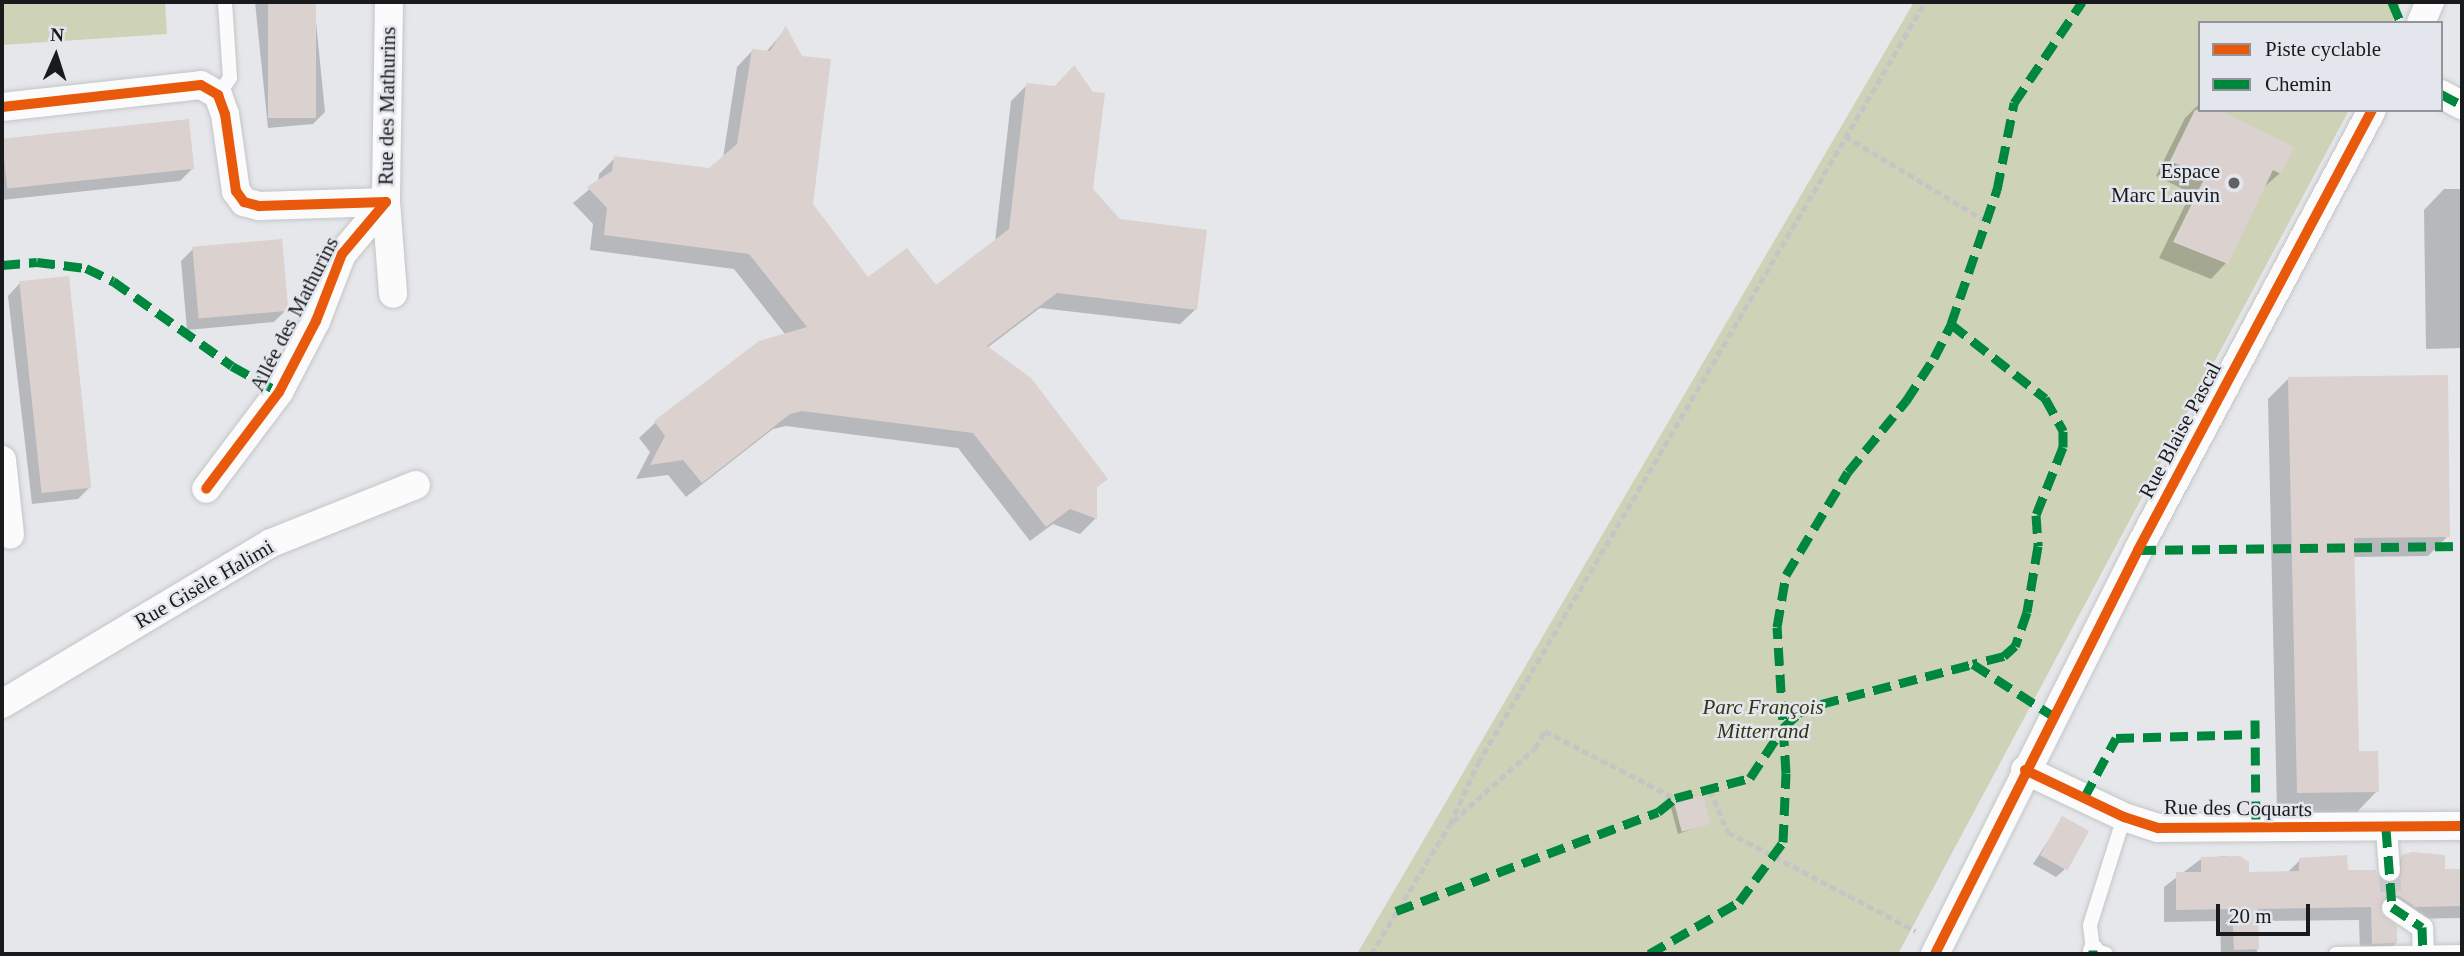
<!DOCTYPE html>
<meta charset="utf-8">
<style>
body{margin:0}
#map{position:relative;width:2464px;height:956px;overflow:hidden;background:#e5e7ea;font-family:"Times New Roman",serif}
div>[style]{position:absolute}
.green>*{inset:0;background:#ced2b6}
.shadow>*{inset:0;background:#0003}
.building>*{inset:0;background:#dbd1cf;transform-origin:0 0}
.pedestrian-tunnel>*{height:21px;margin-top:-10.5px;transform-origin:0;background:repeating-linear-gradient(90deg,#c6c8cb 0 21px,transparent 0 31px)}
.path>*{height:4.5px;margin-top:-2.25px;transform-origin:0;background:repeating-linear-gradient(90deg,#c5c5c5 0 7px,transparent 0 10.5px)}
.roads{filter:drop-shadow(0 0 2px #c4c5c7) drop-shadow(0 0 2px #c4c5c7)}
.service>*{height:14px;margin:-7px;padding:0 7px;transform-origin:7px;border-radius:7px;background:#fbfbfc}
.pedestrian>*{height:21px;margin:-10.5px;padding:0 10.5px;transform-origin:10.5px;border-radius:10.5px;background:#fbfbfc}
.minor>*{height:28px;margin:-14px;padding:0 14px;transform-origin:14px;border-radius:14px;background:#fbfbfc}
.quiet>*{height:9px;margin-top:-4.5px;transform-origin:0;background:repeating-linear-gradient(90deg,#00873e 0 18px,transparent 0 27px)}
.cycleway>*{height:10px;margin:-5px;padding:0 5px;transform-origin:5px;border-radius:5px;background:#e8590c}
.dots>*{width:19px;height:19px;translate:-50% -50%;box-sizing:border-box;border:4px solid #e3e6ec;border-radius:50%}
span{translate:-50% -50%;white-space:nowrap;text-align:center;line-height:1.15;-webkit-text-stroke:5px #e3e6ec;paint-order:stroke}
.street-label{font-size:21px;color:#191a1c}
.poi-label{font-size:21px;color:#191a1c}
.right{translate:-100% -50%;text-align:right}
.park-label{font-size:21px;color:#323414;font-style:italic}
.frame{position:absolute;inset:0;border:4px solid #191a1c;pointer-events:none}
.legend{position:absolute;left:2198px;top:21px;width:245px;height:91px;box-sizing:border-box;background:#e3e6ec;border:2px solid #929499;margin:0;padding:9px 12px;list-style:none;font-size:21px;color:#191a1c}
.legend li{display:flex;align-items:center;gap:14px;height:35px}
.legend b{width:35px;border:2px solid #929499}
.north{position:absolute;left:21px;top:21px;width:70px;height:70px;-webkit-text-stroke:5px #e3e6ec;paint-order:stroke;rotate:3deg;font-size:19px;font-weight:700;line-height:28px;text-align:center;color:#191a1c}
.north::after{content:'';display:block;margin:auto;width:24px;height:32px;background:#191a1c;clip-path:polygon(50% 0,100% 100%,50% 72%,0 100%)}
.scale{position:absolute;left:2216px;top:904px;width:94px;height:32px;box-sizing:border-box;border:4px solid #191a1c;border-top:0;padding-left:9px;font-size:21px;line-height:24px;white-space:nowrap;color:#191a1c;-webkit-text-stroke:5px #e3e6ec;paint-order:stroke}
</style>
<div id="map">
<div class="green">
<i style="clip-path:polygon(2px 2px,165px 2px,167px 34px,2px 45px)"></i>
<i style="clip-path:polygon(1914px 2px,2401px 2px,2392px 23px,2200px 23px,2200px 110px,2349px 110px,1898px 954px,1357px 954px)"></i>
</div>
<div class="shadow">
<i style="clip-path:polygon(255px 2px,314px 2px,325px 112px,313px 124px,268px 128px)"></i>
<i style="clip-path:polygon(786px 29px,811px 205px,867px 280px,936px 287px,995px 242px,1011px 101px,1027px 85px,1091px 189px,1196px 309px,1180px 324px,1040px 308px,987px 348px,1106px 478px,1095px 489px,1095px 519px,1080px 534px,1053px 524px,1030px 541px,958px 448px,786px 426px,773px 429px,686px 497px,668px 475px,636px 479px,650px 452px,639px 438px,655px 423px,748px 350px,785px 334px,734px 269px,590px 250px,593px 224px,573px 203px,598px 182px,599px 174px,615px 158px,710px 170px,723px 158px,737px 67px,752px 51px,765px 53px)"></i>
<i style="clip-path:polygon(2200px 103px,2200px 110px,2280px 173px,2263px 188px,2226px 263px,2211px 279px,2159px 258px,2191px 193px,2156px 176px,2185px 118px)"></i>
<i style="clip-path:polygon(187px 121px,192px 169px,180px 181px,2px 200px,2px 142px)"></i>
<i style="clip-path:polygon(2444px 189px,2462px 189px,2462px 348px,2426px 349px,2424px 210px)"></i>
<i style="clip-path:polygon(193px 249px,286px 310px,274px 322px,187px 330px,181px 261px)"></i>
<i style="clip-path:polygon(20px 283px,90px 487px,78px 499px,32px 504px,8px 296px)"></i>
<i style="clip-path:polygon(2288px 379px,2448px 536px,2428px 556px,2353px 557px,2357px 753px,2377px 791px,2357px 812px,2277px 813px,2268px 399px)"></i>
<i style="clip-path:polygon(1675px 805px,1709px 823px,1678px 834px,1671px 808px)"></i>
<i style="clip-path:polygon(2063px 818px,2064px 870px,2056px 877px,2033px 864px)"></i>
<i style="clip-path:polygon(2224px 856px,2247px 863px,2247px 873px,2287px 873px,2300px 860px,2389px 885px,2389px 870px,2402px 857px,2443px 871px,2462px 871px,2462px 918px,2402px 919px,2379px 908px,2396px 943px,2384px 954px,2360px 954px,2359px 920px,2256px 921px,2257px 954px,2221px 954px,2220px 921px,2164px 922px,2164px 887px,2201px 859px)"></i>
</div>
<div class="building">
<i style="left:268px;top:2px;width:48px;height:116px"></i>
<i style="clip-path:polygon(786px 26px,802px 56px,831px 59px,813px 204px,868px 277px,907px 248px,936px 285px,1009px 229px,1026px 83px,1055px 86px,1074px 65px,1093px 92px,1105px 93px,1093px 189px,1120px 219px,1207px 230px,1197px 310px,1057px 293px,987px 346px,1031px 378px,1108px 479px,1097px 487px,1097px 519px,1070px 509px,1046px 527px,973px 433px,802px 411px,790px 414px,702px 483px,683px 460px,650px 465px,665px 436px,654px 421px,759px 341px,807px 327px,749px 254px,604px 235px,607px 208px,587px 187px,612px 171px,614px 156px,709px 168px,737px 144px,752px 49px,770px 51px)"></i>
<i style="clip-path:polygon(2195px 110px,2219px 110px,2294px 147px,2281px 174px,2273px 170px,2228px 264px,2173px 242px,2205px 177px,2170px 161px)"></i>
<i style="left:189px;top:119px;width:50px;height:188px;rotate:84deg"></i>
<i style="left:282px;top:239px;width:72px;height:90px;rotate:85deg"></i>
<i style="left:69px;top:276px;width:213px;height:50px;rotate:84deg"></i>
<i style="clip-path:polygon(2448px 375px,2450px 537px,2354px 538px,2359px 751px,2378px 751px,2379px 792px,2297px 793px,2288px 377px)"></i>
<i style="left:1703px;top:795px;width:30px;height:30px;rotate:75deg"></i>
<i style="left:2062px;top:816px;width:31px;height:45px;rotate:29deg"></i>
<i style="clip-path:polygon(2412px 852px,2445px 855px,2445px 869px,2462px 869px,2462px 906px,2415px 907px,2399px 896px,2386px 896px,2380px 912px,2397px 926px,2397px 943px,2372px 944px,2371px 907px,2258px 909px,2259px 949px,2234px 950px,2232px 909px,2176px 910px,2176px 872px,2201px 872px,2201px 857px,2240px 856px,2249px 862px,2249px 872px,2299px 871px,2299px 858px,2347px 855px,2348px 870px,2376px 870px,2379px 878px,2389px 883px,2401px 875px,2401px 855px)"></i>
</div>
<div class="pedestrian-tunnel">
<i style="left:2389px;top:870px;width:37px;rotate:85deg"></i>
</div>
<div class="path">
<i style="left:1845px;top:136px;width:165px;rotate:31.1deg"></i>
<i style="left:1710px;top:790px;width:46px;rotate:66.8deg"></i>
<i style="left:1728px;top:832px;width:212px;rotate:27.8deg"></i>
<i style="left:1453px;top:821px;width:110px;rotate:-41.7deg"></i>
<i style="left:1535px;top:748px;width:20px;rotate:-60deg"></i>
<i style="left:1545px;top:731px;width:146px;rotate:27.3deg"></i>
<i style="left:1371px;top:954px;width:152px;rotate:-58.7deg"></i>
<i style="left:1450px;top:824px;width:67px;rotate:-65.3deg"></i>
<i style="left:1478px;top:763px;width:883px;rotate:-59.57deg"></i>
</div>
<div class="roads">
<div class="service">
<i style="left:218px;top:95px;width:21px;rotate:-55deg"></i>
<i style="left:230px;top:78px;width:76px;rotate:-93.8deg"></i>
<i style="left:2106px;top:954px;width:14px;rotate:-163deg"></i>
<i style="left:2093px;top:950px;width:25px;rotate:-97deg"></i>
<i style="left:2090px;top:925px;width:113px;rotate:-72.5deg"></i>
<i style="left:2336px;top:954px;width:126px;rotate:-0.9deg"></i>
</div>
<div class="pedestrian">
<i style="left:2386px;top:829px;width:41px;rotate:85.8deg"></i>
<i style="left:2392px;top:907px;width:36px;rotate:34deg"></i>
<i style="left:2422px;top:927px;width:27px;rotate:88deg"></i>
<i style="left:2093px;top:950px;width:4px;rotate:90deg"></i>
</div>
<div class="minor">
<i style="left:389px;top:2px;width:200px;rotate:90.9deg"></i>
<i style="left:386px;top:202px;width:92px;rotate:85.6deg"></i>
<i style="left:2421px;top:23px;width:23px;rotate:-67deg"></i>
<i style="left:2441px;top:94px;width:24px;rotate:28deg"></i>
<i style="left:2px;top:107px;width:200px;rotate:-6.3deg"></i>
<i style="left:201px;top:85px;width:20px;rotate:30deg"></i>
<i style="left:218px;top:95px;width:20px;rotate:70deg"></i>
<i style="left:225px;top:114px;width:78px;rotate:81.9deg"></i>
<i style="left:236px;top:191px;width:14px;rotate:54deg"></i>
<i style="left:244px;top:202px;width:16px;rotate:15deg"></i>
<i style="left:259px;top:206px;width:127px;rotate:-1.8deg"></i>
<i style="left:386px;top:202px;width:68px;rotate:130.2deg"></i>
<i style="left:342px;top:254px;width:72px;rotate:111.2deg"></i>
<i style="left:316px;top:321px;width:80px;rotate:117.5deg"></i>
<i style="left:279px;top:392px;width:121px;rotate:127deg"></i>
<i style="left:2px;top:460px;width:75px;rotate:83.9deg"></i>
<i style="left:2px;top:704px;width:313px;rotate:-30.9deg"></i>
<i style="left:271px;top:543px;width:156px;rotate:-21.8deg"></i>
<i style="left:2025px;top:770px;width:110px;rotate:25.4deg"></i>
<i style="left:2124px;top:817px;width:36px;rotate:18deg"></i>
<i style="left:2158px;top:828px;width:304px;rotate:-0.4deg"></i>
<i style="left:1935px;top:954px;width:452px;rotate:-63.3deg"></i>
<i style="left:2138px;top:550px;width:498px;rotate:-62deg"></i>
</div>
</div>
<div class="quiet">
<i style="left:2392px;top:2px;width:23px;rotate:67deg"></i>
<i style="left:2441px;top:94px;width:24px;rotate:28deg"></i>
<i style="left:2px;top:265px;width:35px;rotate:-5deg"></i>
<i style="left:37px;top:262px;width:49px;rotate:7deg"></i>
<i style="left:86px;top:268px;width:30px;rotate:26deg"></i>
<i style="left:113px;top:281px;width:146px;rotate:35.5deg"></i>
<i style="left:232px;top:366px;width:54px;rotate:29deg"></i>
<i style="left:1951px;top:324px;width:120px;rotate:38.2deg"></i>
<i style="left:2045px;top:398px;width:38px;rotate:61deg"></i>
<i style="left:2063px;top:431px;width:16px;rotate:90deg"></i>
<i style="left:2063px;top:447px;width:73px;rotate:111.7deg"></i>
<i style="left:2036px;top:515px;width:31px;rotate:86deg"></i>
<i style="left:2038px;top:546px;width:67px;rotate:99.5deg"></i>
<i style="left:2027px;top:612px;width:36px;rotate:109deg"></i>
<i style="left:2015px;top:646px;width:15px;rotate:138deg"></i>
<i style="left:2004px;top:656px;width:32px;rotate:166deg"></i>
<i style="left:2138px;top:550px;width:324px;rotate:-0.7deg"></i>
<i style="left:2255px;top:720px;width:108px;rotate:89.5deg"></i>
<i style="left:2084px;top:798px;width:68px;rotate:-61.9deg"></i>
<i style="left:2116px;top:738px;width:140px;rotate:-1.6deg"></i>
<i style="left:2386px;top:829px;width:78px;rotate:85.6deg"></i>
<i style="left:2392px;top:907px;width:36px;rotate:34deg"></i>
<i style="left:2422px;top:927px;width:27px;rotate:88deg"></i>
<i style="left:1396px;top:911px;width:280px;rotate:-20.7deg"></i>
<i style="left:1658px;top:812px;width:22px;rotate:-39deg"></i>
<i style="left:1675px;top:798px;width:78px;rotate:-14.9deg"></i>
<i style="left:1750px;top:778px;width:60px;rotate:-56.6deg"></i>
<i style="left:1783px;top:728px;width:22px;rotate:-43deg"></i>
<i style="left:1799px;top:713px;width:24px;rotate:-22deg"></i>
<i style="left:1821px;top:704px;width:157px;rotate:-14.7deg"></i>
<i style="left:1973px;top:664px;width:95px;rotate:33deg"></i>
<i style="left:2093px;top:950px;width:4px;rotate:90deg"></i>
<i style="left:1649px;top:954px;width:104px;rotate:-30deg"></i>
<i style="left:1739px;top:902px;width:74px;rotate:-53.7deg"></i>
<i style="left:1783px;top:842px;width:69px;rotate:-87.5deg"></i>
<i style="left:1786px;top:773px;width:146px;rotate:-93.5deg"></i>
<i style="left:1777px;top:627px;width:53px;rotate:-80.2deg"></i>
<i style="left:1786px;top:575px;width:120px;rotate:-59deg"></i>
<i style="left:1848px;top:472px;width:92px;rotate:-50.8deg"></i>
<i style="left:1906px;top:401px;width:51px;rotate:-56.9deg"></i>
<i style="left:1934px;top:358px;width:38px;rotate:-63deg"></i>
<i style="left:1951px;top:324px;width:142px;rotate:-71.1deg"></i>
<i style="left:1997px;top:190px;width:89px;rotate:-78.9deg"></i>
<i style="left:2014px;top:103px;width:122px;rotate:-56deg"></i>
</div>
<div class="cycleway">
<i style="left:2px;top:107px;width:200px;rotate:-6.3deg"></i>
<i style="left:201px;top:85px;width:20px;rotate:30deg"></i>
<i style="left:218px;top:95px;width:20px;rotate:70deg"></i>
<i style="left:225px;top:114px;width:78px;rotate:81.9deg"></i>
<i style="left:236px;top:191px;width:14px;rotate:54deg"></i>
<i style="left:244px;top:202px;width:16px;rotate:15deg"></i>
<i style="left:259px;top:206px;width:127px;rotate:-1.8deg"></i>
<i style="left:386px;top:202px;width:68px;rotate:130.2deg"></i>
<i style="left:342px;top:254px;width:72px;rotate:111.2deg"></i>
<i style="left:316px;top:321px;width:80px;rotate:117.5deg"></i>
<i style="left:279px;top:392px;width:121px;rotate:127deg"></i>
<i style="left:2025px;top:770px;width:110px;rotate:25.4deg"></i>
<i style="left:2124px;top:817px;width:36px;rotate:18deg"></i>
<i style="left:2158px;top:828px;width:304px;rotate:-0.4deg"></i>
<i style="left:1935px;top:954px;width:452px;rotate:-63.3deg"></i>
<i style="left:2138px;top:550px;width:498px;rotate:-62deg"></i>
</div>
<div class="dots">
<i style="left:2234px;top:183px;background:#606264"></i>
</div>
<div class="street-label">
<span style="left:387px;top:106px;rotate:-89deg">Rue des Mathurins</span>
<span style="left:294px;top:314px;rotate:-63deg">Allée des Mathurins</span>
<span style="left:2180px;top:430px;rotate:-62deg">Rue Blaise Pascal</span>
<span style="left:204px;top:584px;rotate:-30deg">Rue Gisèle Halimi</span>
<span style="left:2238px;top:808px;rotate:1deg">Rue des Coquarts</span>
</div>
<div class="poi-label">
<span class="right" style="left:2220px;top:183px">Espace<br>Marc Lauvin</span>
</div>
<div class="park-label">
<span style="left:1763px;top:719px">Parc François<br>Mitterrand</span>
</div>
<div class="frame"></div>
<ul class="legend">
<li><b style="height:9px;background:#e8590c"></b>Piste cyclable</li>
<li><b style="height:9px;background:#00873e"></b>Chemin</li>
</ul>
<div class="north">N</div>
<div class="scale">20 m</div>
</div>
